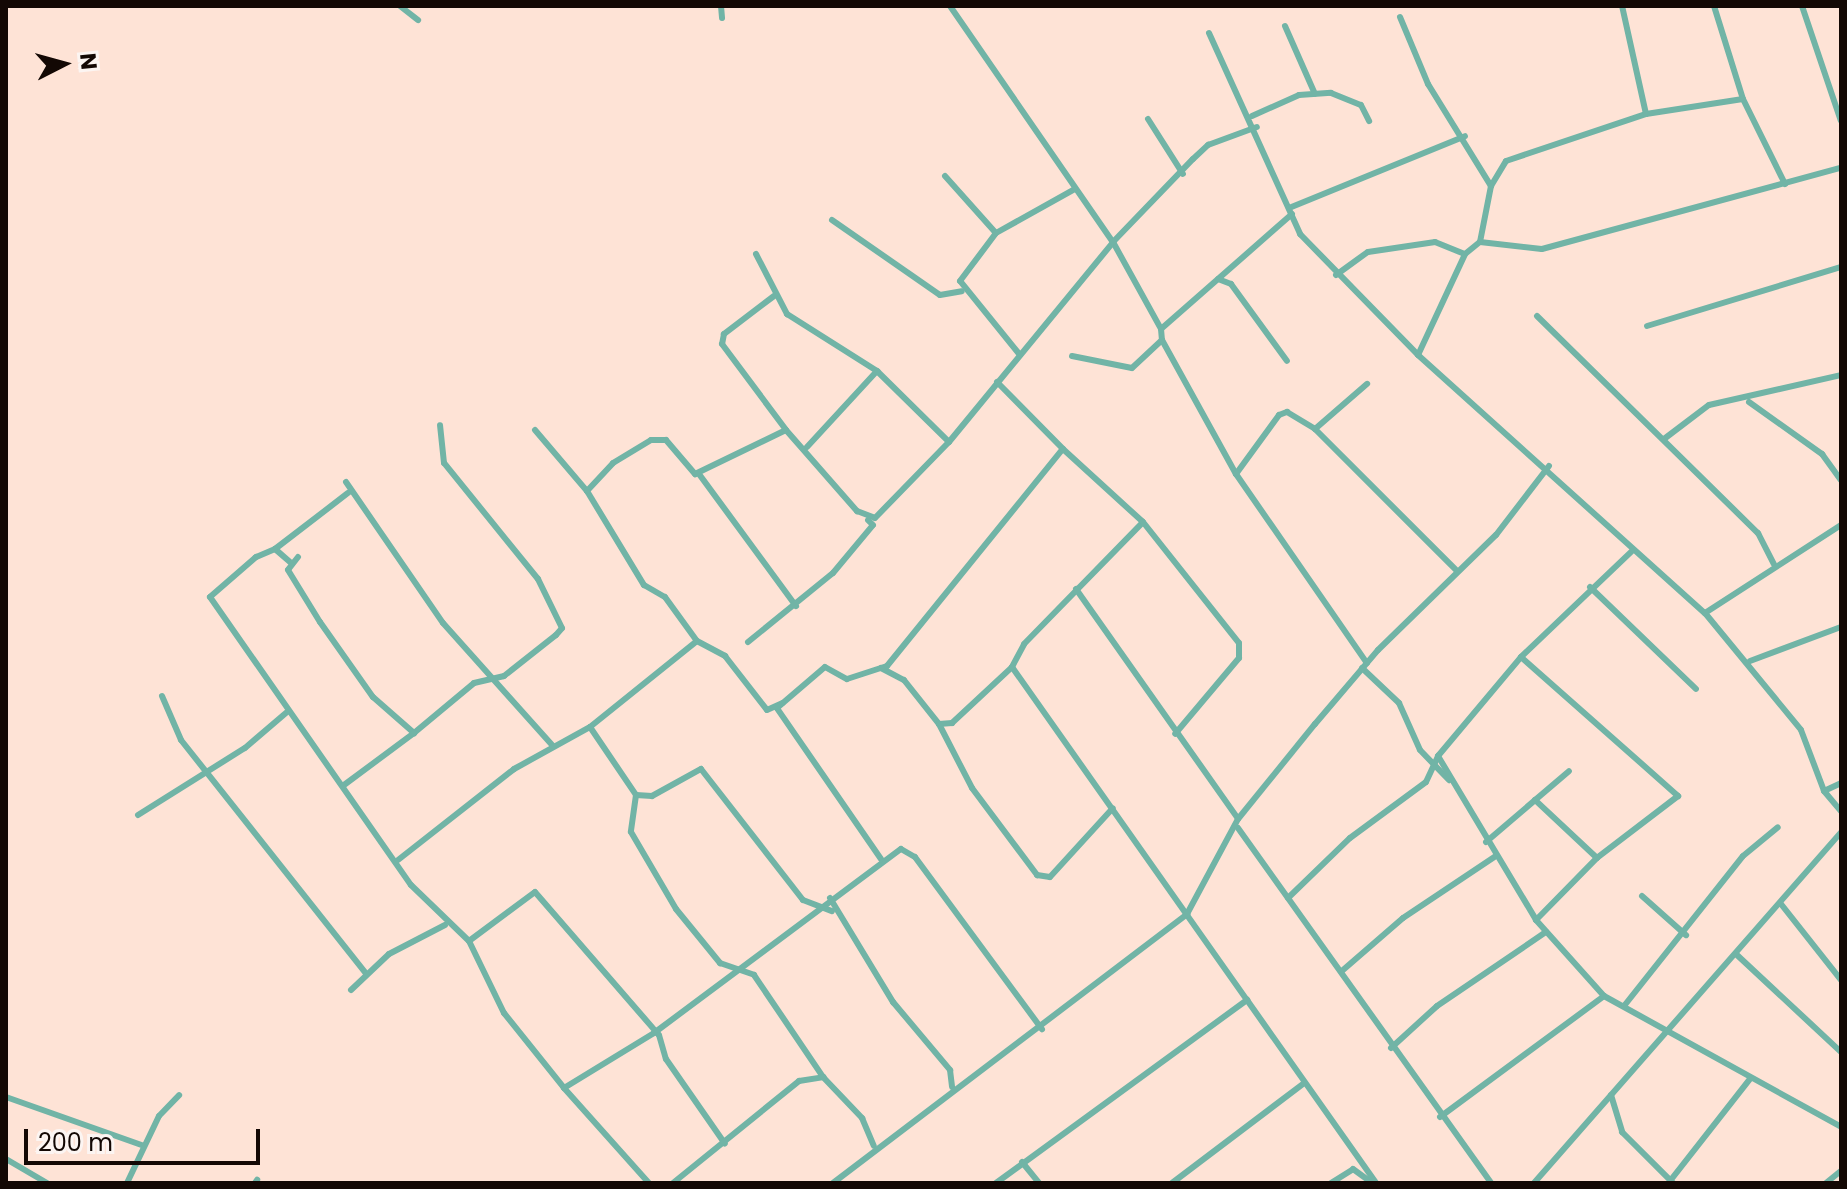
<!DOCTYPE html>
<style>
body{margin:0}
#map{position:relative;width:1847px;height:1189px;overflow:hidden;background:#fee3d6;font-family:Poppins,sans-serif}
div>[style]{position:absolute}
.minor>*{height:6px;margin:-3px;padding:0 3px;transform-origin:3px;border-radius:3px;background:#71b4a6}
span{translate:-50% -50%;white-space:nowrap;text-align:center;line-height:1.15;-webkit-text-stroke:8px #fcf5f2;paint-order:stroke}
.frame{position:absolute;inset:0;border:8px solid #130804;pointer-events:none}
.north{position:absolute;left:24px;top:24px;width:80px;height:80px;-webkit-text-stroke:6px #fcf5f2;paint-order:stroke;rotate:84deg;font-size:22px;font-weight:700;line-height:32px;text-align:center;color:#130804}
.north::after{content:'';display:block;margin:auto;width:28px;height:36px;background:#130804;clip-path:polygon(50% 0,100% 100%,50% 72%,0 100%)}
.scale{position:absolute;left:24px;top:1129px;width:236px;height:36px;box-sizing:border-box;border:4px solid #130804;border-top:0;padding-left:10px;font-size:24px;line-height:28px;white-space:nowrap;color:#130804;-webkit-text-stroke:6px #fcf5f2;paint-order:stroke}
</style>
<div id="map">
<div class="minor">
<i style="left:400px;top:6px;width:23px;rotate:38deg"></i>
<i style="left:721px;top:6px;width:12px;rotate:85deg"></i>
<i style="left:950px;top:6px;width:287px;rotate:55.4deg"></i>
<i style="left:1113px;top:242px;width:99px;rotate:61.1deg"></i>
<i style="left:1714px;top:6px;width:97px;rotate:72.7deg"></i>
<i style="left:1743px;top:99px;width:95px;rotate:63.7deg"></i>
<i style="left:1802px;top:6px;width:121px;rotate:71.3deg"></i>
<i style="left:1400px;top:17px;width:73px;rotate:67.3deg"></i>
<i style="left:1428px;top:84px;width:120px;rotate:58.3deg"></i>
<i style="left:1285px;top:26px;width:74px;rotate:66.2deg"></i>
<i style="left:1209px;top:33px;width:221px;rotate:65.6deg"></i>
<i style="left:1300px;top:234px;width:169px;rotate:45.7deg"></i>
<i style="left:1418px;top:355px;width:386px;rotate:42deg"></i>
<i style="left:1705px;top:613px;width:151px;rotate:50.6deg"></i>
<i style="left:1801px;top:730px;width:65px;rotate:69.3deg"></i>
<i style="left:1824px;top:791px;width:26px;rotate:50deg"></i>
<i style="left:1646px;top:114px;width:98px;rotate:-8.8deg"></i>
<i style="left:1252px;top:116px;width:51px;rotate:-24.1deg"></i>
<i style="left:1299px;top:95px;width:32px;rotate:-4deg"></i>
<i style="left:1331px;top:93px;width:32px;rotate:22deg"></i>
<i style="left:1361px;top:105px;width:18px;rotate:63deg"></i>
<i style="left:1148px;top:119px;width:65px;rotate:57.5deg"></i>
<i style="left:945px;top:176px;width:76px;rotate:48.2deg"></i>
<i style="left:1289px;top:208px;width:190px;rotate:-22.2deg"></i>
<i style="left:1292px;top:214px;width:174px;rotate:138.7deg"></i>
<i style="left:1161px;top:329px;width:11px;rotate:85deg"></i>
<i style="left:1162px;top:340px;width:153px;rotate:61.1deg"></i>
<i style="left:1236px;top:474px;width:230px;rotate:55.3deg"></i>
<i style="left:832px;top:220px;width:131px;rotate:34.8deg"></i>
<i style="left:940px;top:295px;width:22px;rotate:-10deg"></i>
<i style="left:1480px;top:242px;width:62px;rotate:6.4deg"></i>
<i style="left:1542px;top:249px;width:310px;rotate:-15.2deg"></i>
<i style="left:756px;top:254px;width:68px;rotate:62.7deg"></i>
<i style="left:787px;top:314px;width:107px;rotate:32.3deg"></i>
<i style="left:877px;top:371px;width:101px;rotate:44.6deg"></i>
<i style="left:1336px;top:275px;width:39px;rotate:-36deg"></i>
<i style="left:1368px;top:252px;width:68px;rotate:-8.5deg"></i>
<i style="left:1435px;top:242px;width:32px;rotate:22deg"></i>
<i style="left:1218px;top:279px;width:14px;rotate:21deg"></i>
<i style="left:1231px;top:284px;width:95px;rotate:54deg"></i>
<i style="left:774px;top:296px;width:63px;rotate:142.8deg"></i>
<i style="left:724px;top:334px;width:10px;rotate:101deg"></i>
<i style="left:722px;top:344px;width:107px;rotate:53.3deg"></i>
<i style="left:786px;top:430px;width:108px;rotate:48.8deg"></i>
<i style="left:857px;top:511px;width:19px;rotate:21deg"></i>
<i style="left:875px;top:518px;width:106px;rotate:-45.8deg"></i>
<i style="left:949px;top:442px;width:259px;rotate:-50.6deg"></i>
<i style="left:1113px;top:242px;width:115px;rotate:-46.1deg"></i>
<i style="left:1193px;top:159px;width:21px;rotate:-43deg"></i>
<i style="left:1208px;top:145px;width:52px;rotate:-20.2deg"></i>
<i style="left:1537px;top:316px;width:310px;rotate:44.5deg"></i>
<i style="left:1758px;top:533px;width:35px;rotate:63deg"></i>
<i style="left:1647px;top:326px;width:203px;rotate:-16.9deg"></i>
<i style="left:1020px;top:355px;width:95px;rotate:-129deg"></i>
<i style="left:960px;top:281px;width:60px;rotate:-53.1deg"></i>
<i style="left:996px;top:233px;width:90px;rotate:-29.1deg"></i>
<i style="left:1418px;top:355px;width:111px;rotate:-65deg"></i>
<i style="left:1465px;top:254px;width:19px;rotate:-39deg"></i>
<i style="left:1480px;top:242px;width:57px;rotate:-78.9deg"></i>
<i style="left:1491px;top:186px;width:29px;rotate:-59deg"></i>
<i style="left:1506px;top:161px;width:148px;rotate:-18.6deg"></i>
<i style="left:1646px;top:114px;width:111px;rotate:-102.5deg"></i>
<i style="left:1072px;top:356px;width:61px;rotate:11.3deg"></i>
<i style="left:1132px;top:368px;width:41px;rotate:-43deg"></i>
<i style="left:997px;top:382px;width:94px;rotate:45.4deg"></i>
<i style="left:1749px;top:402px;width:90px;rotate:35.5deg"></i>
<i style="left:1822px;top:454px;width:32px;rotate:54deg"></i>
<i style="left:1315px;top:429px;width:199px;rotate:45deg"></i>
<i style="left:535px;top:430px;width:80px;rotate:49.6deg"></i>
<i style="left:587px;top:491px;width:110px;rotate:58.8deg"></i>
<i style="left:644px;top:585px;width:24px;rotate:30deg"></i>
<i style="left:665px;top:597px;width:54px;rotate:54deg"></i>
<i style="left:1664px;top:439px;width:56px;rotate:-37.1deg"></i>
<i style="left:1709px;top:405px;width:135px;rotate:-12.8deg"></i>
<i style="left:807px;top:447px;width:103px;rotate:-47.4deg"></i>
<i style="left:699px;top:474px;width:164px;rotate:53.7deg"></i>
<i style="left:1236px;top:474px;width:73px;rotate:-53.9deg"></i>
<i style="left:1279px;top:415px;width:9px;rotate:-21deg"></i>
<i style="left:1287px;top:412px;width:33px;rotate:31deg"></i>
<i style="left:1315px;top:429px;width:69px;rotate:-40.9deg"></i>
<i style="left:346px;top:482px;width:171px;rotate:55.5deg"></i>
<i style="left:443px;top:623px;width:164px;rotate:48.2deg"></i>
<i style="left:587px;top:491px;width:38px;rotate:-47deg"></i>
<i style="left:613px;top:463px;width:44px;rotate:-31.2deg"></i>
<i style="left:651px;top:440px;width:15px"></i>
<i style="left:666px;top:440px;width:45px;rotate:49.5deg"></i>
<i style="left:695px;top:474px;width:101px;rotate:-25.8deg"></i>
<i style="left:275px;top:549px;width:92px;rotate:-37.5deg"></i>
<i style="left:298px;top:557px;width:16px;rotate:128deg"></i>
<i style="left:288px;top:570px;width:61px;rotate:58.4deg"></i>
<i style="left:320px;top:622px;width:92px;rotate:54.8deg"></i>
<i style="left:373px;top:697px;width:55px;rotate:41.3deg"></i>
<i style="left:414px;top:733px;width:78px;rotate:-39.8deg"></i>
<i style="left:474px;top:683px;width:31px;rotate:-13deg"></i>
<i style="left:504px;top:676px;width:66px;rotate:-38.3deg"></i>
<i style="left:556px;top:635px;width:9px;rotate:-49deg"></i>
<i style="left:562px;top:628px;width:55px;rotate:-116.1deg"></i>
<i style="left:538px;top:579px;width:149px;rotate:-129deg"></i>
<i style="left:444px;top:463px;width:38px;rotate:-96deg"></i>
<i style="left:290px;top:562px;width:20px;rotate:-139deg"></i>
<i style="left:275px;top:549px;width:21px;rotate:157deg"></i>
<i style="left:256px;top:557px;width:61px;rotate:139deg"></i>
<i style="left:210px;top:597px;width:351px;rotate:55.1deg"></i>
<i style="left:411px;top:885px;width:81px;rotate:44deg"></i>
<i style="left:469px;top:941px;width:80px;rotate:64.1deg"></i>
<i style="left:504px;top:1013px;width:96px;rotate:51.3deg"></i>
<i style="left:564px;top:1088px;width:105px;rotate:-31.4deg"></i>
<i style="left:654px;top:1033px;width:308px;rotate:-36.7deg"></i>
<i style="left:901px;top:849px;width:16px;rotate:30deg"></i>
<i style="left:915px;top:857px;width:214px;rotate:53.6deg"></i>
<i style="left:1590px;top:587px;width:147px;rotate:43.9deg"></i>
<i style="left:1076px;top:589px;width:281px;rotate:54.8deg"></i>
<i style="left:1705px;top:613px;width:162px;rotate:-32.9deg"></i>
<i style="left:748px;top:642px;width:109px;rotate:-39.1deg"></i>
<i style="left:833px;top:573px;width:62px;rotate:-50.2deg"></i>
<i style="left:873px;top:525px;width:7px;rotate:-135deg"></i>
<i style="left:1521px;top:657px;width:210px;rotate:41.5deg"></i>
<i style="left:1678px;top:796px;width:102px;rotate:142.6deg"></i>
<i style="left:1597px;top:858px;width:85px;rotate:-136.9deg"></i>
<i style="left:1750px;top:661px;width:97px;rotate:-20.5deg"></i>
<i style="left:1012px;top:667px;width:408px;rotate:54.8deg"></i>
<i style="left:881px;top:668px;width:26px;rotate:28deg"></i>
<i style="left:904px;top:680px;width:56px;rotate:51.5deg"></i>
<i style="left:939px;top:724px;width:13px;rotate:-4deg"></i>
<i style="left:952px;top:723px;width:82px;rotate:-43deg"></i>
<i style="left:1012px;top:667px;width:26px;rotate:-62deg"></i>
<i style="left:1024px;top:644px;width:170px;rotate:-45.7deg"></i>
<i style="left:1362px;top:668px;width:51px;rotate:43.4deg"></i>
<i style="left:1399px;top:703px;width:51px;rotate:65.9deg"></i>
<i style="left:1420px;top:750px;width:42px;rotate:46deg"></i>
<i style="left:162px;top:696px;width:48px;rotate:66.6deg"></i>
<i style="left:181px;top:740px;width:298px;rotate:51.6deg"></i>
<i style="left:939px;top:724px;width:72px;rotate:62.7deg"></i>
<i style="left:972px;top:788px;width:109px;rotate:53.2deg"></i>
<i style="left:1037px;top:875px;width:13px;rotate:9deg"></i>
<i style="left:1050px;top:877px;width:93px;rotate:-47.6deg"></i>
<i style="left:590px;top:727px;width:82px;rotate:55.9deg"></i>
<i style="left:636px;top:795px;width:16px;rotate:4deg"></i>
<i style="left:652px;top:796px;width:56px;rotate:-28.9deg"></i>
<i style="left:701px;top:769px;width:166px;rotate:52.1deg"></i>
<i style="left:803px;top:900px;width:31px;rotate:21deg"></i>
<i style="left:1438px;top:756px;width:191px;rotate:59.1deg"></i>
<i style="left:1536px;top:920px;width:102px;rotate:48.2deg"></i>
<i style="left:1604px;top:996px;width:271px;rotate:28.9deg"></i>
<i style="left:344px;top:785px;width:87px;rotate:-36.6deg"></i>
<i style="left:1824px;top:791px;width:19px;rotate:-25deg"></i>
<i style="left:636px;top:795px;width:37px;rotate:98deg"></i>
<i style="left:631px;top:832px;width:89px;rotate:59.7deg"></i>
<i style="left:676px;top:909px;width:70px;rotate:50.8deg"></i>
<i style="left:720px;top:963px;width:36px;rotate:19deg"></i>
<i style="left:754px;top:975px;width:123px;rotate:55.9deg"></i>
<i style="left:823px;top:1077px;width:57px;rotate:46.4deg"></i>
<i style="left:862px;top:1118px;width:30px;rotate:67deg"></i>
<i style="left:138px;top:815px;width:126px;rotate:-32.1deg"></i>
<i style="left:245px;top:748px;width:55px;rotate:-40.6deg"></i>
<i style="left:1238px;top:828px;width:436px;rotate:54.5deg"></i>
<i style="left:1486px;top:842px;width:109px;rotate:-40.5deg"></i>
<i style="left:881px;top:859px;width:183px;rotate:-124.6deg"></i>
<i style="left:777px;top:708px;width:63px;rotate:-40.5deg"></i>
<i style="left:825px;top:667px;width:25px;rotate:29deg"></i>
<i style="left:847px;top:679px;width:42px;rotate:-18deg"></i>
<i style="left:887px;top:666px;width:279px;rotate:-51deg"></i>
<i style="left:1063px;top:449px;width:108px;rotate:42.4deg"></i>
<i style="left:1143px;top:522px;width:154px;rotate:51.6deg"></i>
<i style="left:1239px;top:643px;width:15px;rotate:90deg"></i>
<i style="left:1239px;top:658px;width:99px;rotate:130.1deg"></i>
<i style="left:398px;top:860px;width:147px;rotate:-38.1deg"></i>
<i style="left:514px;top:769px;width:87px;rotate:-28.9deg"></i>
<i style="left:590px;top:727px;width:137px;rotate:-38.8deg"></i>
<i style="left:697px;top:641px;width:32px;rotate:28deg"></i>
<i style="left:725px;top:656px;width:68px;rotate:52.1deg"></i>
<i style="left:767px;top:710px;width:17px;rotate:-24deg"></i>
<i style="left:1642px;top:896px;width:59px;rotate:41.6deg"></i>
<i style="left:830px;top:898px;width:122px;rotate:58.8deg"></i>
<i style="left:893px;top:1002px;width:89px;rotate:50deg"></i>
<i style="left:950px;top:1070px;width:17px;rotate:83deg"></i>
<i style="left:1288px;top:898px;width:86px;rotate:-44.1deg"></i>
<i style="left:1350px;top:838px;width:94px;rotate:-36.4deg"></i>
<i style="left:1426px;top:782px;width:29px;rotate:-65deg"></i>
<i style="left:1438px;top:756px;width:129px;rotate:-50deg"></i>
<i style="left:1521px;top:657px;width:153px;rotate:-43.7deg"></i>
<i style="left:1781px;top:904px;width:97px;rotate:51.7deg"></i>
<i style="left:1536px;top:920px;width:87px;rotate:-45.5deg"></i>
<i style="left:469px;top:941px;width:82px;rotate:-36.6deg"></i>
<i style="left:535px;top:892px;width:189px;rotate:49.1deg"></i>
<i style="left:659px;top:1035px;width:25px;rotate:74deg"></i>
<i style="left:666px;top:1059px;width:103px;rotate:55.2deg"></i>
<i style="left:1737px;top:955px;width:142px;rotate:43deg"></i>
<i style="left:1343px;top:970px;width:79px;rotate:-40.9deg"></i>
<i style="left:1403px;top:918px;width:112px;rotate:-33.7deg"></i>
<i style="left:351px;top:990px;width:52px;rotate:-43.5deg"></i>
<i style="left:389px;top:954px;width:63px;rotate:-27.4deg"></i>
<i style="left:1624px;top:1006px;width:191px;rotate:-51.6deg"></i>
<i style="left:1743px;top:856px;width:45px;rotate:-39.6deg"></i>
<i style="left:1391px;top:1048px;width:62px;rotate:-42.4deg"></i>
<i style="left:1437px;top:1006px;width:132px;rotate:-34.2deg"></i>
<i style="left:564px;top:1088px;width:127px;rotate:48.2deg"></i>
<i style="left:1611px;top:1095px;width:39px;rotate:73deg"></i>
<i style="left:1622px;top:1132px;width:72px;rotate:45deg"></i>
<i style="left:6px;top:1097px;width:146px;rotate:19.5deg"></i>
<i style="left:1440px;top:1117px;width:204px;rotate:-36.4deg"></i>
<i style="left:6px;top:1159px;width:48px;rotate:30.3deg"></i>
<i style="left:1022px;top:1162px;width:27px;rotate:51deg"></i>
<i style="left:1353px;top:1169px;width:24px;rotate:36deg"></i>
<i style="left:1670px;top:1181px;width:130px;rotate:-51.9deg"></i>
<i style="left:127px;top:1183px;width:74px;rotate:-64.5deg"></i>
<i style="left:159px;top:1116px;width:29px;rotate:-46deg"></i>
<i style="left:255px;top:1183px;width:4px;rotate:-56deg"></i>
<i style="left:673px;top:1183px;width:162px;rotate:-39deg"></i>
<i style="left:799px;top:1081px;width:25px;rotate:-9deg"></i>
<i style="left:833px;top:1183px;width:445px;rotate:-37.2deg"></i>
<i style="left:1187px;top:914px;width:108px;rotate:-61.8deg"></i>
<i style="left:1238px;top:819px;width:122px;rotate:-51deg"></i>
<i style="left:1315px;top:724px;width:97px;rotate:-49.6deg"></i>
<i style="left:1378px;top:650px;width:165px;rotate:-44.3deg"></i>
<i style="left:1496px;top:535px;width:87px;rotate:-52.5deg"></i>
<i style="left:996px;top:1183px;width:311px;rotate:-36.1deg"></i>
<i style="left:1247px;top:1000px;width:224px;rotate:54.8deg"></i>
<i style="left:1172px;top:1183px;width:166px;rotate:-37.1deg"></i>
<i style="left:1331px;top:1183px;width:26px;rotate:-32deg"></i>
<i style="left:1534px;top:1183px;width:466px;rotate:-48.8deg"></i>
<i style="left:1826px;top:1183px;width:19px;rotate:-39deg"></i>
</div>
<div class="frame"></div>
<div class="north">N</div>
<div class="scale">200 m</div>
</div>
